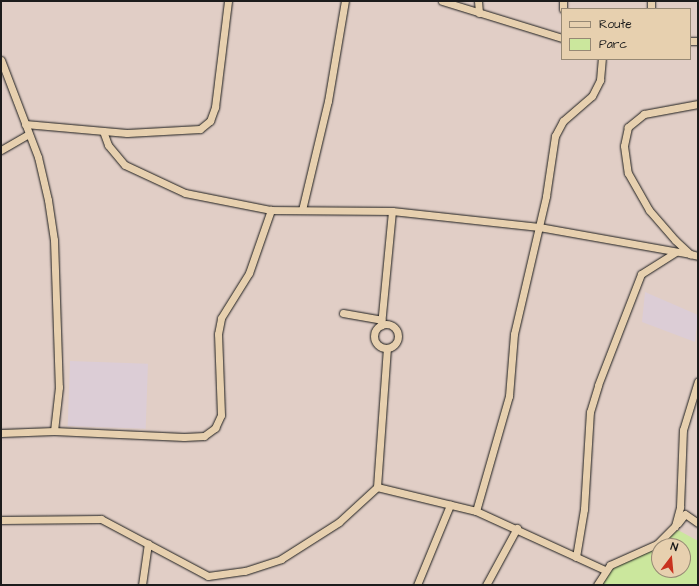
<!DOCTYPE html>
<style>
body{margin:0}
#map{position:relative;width:699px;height:586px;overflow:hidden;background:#e1cec6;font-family:"Architects Daughter",sans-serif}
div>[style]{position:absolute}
.built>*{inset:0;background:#dccdd6;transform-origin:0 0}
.green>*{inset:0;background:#cbe79d}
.roads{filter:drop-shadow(0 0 1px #1c1c1c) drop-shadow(0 0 1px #1c1c1c)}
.minor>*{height:7px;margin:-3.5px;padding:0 3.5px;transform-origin:3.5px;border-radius:3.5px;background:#e7d0af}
.minor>.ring{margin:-3.5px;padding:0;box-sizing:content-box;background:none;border:7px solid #e7d0af;border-radius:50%}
span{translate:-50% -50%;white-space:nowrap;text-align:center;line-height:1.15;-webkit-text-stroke:3px #e7d0af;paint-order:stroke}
.frame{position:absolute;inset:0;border:2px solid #1c1c1c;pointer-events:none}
.legend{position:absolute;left:561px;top:8px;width:130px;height:52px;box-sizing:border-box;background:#e7d0af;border:1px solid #968874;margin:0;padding:5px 7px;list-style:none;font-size:12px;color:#1c1c1c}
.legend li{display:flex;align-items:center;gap:8px;height:20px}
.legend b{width:20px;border:1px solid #968874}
.north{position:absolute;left:651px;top:538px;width:40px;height:40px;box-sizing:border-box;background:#e7d0af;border:1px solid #968874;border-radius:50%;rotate:16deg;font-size:11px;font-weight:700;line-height:16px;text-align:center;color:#1c1c1c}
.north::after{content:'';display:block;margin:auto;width:14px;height:18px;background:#c8321e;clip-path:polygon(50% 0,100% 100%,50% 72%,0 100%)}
</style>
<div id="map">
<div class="built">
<i style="clip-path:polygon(645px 292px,698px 315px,695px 342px,642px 322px)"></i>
<i style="left:70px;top:361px;width:78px;height:65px;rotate:2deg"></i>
</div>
<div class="green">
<i style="clip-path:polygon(evenodd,678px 530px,698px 541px,698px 585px,598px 585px,614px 565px,658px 546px,678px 530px,659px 546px,683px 546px,683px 570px,659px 570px,659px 546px)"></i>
</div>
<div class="roads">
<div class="minor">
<i style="left:442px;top:1px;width:126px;rotate:17.1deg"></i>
<i style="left:478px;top:1px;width:12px;rotate:85deg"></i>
<i style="left:563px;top:1px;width:8px;rotate:90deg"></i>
<i style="left:651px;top:9px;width:8px;rotate:-90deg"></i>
<i style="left:690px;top:41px;width:8px"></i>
<i style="left:1px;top:60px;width:104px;rotate:69.1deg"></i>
<i style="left:38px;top:157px;width:44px;rotate:76.9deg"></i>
<i style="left:48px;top:200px;width:40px;rotate:81.5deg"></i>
<i style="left:54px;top:240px;width:147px;rotate:88.1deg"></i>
<i style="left:59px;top:387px;width:44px;rotate:96.5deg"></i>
<i style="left:54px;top:431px;width:53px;rotate:177.8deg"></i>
<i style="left:698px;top:104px;width:55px;rotate:169.5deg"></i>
<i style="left:644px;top:114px;width:21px;rotate:141deg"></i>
<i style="left:628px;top:127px;width:19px;rotate:102deg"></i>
<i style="left:624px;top:146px;width:27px;rotate:82deg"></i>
<i style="left:628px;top:173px;width:43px;rotate:60.4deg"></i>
<i style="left:649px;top:210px;width:40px;rotate:49deg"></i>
<i style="left:675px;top:240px;width:21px;rotate:43deg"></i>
<i style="left:690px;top:254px;width:8px;rotate:14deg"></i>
<i style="left:25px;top:124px;width:102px;rotate:5deg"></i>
<i style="left:127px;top:133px;width:73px;rotate:-3.1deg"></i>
<i style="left:200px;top:129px;width:13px;rotate:-39deg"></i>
<i style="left:210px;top:121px;width:15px;rotate:-70deg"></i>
<i style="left:215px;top:107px;width:107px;rotate:-83deg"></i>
<i style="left:103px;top:131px;width:15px;rotate:70deg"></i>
<i style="left:108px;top:145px;width:26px;rotate:50deg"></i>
<i style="left:125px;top:165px;width:66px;rotate:25deg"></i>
<i style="left:185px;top:193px;width:88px;rotate:11.2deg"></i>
<i style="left:271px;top:210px;width:121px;rotate:0.5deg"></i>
<i style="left:392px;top:211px;width:115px;rotate:95.5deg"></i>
<i style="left:1px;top:150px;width:32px;rotate:-30deg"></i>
<i style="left:302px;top:210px;width:112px;rotate:-76.6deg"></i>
<i style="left:328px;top:101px;width:101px;rotate:-80.4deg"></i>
<i style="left:392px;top:211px;width:148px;rotate:6.2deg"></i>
<i style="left:539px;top:227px;width:153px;rotate:10.1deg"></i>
<i style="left:343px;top:313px;width:39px;rotate:10deg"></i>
<i class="ring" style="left:374px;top:324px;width:17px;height:17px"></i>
<i style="left:54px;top:431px;width:130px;rotate:2.6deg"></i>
<i style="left:184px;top:437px;width:20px;rotate:-3deg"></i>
<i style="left:204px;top:436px;width:14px;rotate:-36deg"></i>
<i style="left:215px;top:428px;width:14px;rotate:-65deg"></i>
<i style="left:221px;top:415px;width:81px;rotate:-92.1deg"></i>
<i style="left:218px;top:334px;width:16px;rotate:-79deg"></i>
<i style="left:221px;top:318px;width:53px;rotate:-58.1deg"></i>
<i style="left:249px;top:273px;width:67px;rotate:-70.8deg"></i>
<i style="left:377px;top:487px;width:102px;rotate:13.6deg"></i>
<i style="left:476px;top:511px;width:142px;rotate:24.6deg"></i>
<i style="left:476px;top:511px;width:120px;rotate:-74deg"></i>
<i style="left:509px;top:396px;width:62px;rotate:-85.4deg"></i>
<i style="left:514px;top:334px;width:142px;rotate:-76.9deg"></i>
<i style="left:546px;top:196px;width:61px;rotate:-81.5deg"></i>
<i style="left:555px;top:136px;width:17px;rotate:-62deg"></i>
<i style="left:563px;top:121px;width:38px;rotate:-41deg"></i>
<i style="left:592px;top:96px;width:18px;rotate:-63deg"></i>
<i style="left:600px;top:80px;width:21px;rotate:-85deg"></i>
<i style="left:1px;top:520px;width:100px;rotate:-0.6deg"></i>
<i style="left:101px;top:519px;width:121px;rotate:28deg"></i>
<i style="left:208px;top:576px;width:37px;rotate:-8deg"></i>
<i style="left:245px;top:571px;width:38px;rotate:-18deg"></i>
<i style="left:281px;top:559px;width:69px;rotate:-32.5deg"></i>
<i style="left:339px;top:522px;width:52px;rotate:-42.6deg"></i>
<i style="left:377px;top:487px;width:139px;rotate:-85.9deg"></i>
<i style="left:678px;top:523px;width:11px;rotate:-52deg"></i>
<i style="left:685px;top:514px;width:16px;rotate:35deg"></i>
<i style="left:576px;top:557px;width:49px;rotate:-80.5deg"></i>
<i style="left:584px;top:509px;width:97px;rotate:-86.5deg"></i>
<i style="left:590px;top:412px;width:28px;rotate:-73deg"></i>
<i style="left:598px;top:385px;width:119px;rotate:-68.8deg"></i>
<i style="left:641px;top:274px;width:41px;rotate:-32.2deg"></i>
<i style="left:142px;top:585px;width:42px;rotate:-81.9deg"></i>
<i style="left:417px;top:585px;width:87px;rotate:-67.6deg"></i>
<i style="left:486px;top:585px;width:65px;rotate:-61.5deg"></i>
<i style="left:597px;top:585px;width:24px;rotate:-57deg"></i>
<i style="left:610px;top:565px;width:51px;rotate:-24.1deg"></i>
<i style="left:657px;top:544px;width:25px;rotate:-45deg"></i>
<i style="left:675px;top:526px;width:20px;rotate:-75deg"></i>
<i style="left:680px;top:507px;width:77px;rotate:-87.8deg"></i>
<i style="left:683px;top:430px;width:51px;rotate:-73deg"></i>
</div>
</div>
<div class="frame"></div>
<ul class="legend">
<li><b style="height:5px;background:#e7d0af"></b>Route</li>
<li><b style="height:11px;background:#cbe79d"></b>Parc</li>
</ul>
<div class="north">N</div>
</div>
